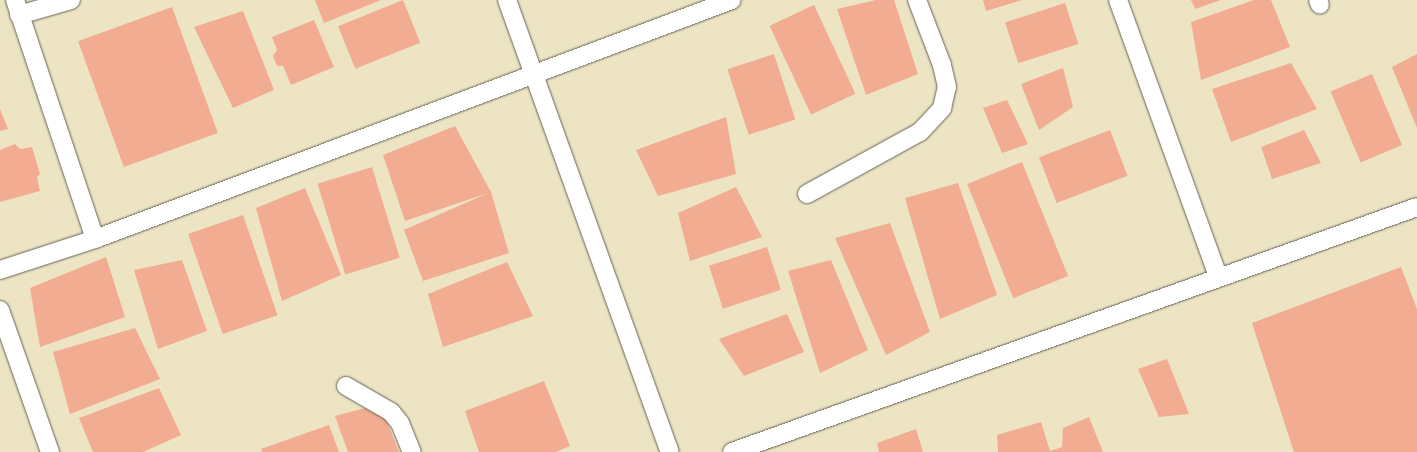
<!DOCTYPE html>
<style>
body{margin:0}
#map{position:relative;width:1417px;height:452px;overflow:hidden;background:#ede4c4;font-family:"Architects Daughter",sans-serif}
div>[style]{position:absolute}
.building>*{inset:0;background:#f1ac91;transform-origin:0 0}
.roads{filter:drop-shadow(0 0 1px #656257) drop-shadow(0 0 1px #656257)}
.street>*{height:18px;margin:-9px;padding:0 9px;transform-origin:9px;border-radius:9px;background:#fff}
span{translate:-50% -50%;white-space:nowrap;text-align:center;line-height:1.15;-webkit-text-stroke:3.5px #fcf5e5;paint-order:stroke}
</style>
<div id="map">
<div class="building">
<i style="clip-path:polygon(315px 0,381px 0,324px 23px)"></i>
<i style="left:403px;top:0;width:46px;height:70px;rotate:68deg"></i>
<i style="clip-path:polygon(876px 0,894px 0,918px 74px,866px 95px,837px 9px)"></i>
<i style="clip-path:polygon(983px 0,1022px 0,986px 11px)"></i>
<i style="clip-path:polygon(1191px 0,1221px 0,1195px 9px)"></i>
<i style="clip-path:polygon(1254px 0,1271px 0,1290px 47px,1201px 80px,1191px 22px)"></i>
<i style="left:1065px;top:3px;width:43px;height:63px;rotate:72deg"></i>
<i style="left:814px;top:5px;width:98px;height:49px;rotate:65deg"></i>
<i style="left:172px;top:7px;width:134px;height:100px;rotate:70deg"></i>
<i style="clip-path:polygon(243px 11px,274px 90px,233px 108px,194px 27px)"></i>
<i style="clip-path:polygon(314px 20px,334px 67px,291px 85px,283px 66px,277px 66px,273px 56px,277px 50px,272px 37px)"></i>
<i style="left:774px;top:54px;width:69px;height:49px;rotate:72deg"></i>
<i style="clip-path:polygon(1417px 54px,1417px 128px,1392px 67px)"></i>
<i style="clip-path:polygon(1291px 63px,1317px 109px,1231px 142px,1212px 89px)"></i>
<i style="clip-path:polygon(1063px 68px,1073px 107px,1039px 130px,1021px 84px)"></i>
<i style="left:1372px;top:74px;width:77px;height:45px;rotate:67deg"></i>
<i style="clip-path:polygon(1007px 100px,1028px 144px,1002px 153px,983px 108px)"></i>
<i style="clip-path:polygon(0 109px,8px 129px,0 131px)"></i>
<i style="clip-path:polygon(726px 117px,736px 174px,658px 196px,636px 150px)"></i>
<i style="clip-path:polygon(455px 126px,491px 192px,509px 253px,423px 281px,404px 230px,488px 193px,405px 221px,383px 155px)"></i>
<i style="left:1110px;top:130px;width:49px;height:76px;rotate:69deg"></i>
<i style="clip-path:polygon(1304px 130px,1321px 163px,1272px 179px,1261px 147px)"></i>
<i style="clip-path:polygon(15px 144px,20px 149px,32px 147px,40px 174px,37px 177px,40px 191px,0 202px,0 150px)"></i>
<i style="left:1022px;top:162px;width:123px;height:59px;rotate:68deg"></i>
<i style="left:372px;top:167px;width:95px;height:57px;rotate:73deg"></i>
<i style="clip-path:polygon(958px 183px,997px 295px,940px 319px,905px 198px)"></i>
<i style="clip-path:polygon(736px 187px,762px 237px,690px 261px,678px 213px)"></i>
<i style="clip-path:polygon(305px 188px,341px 275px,282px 301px,256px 208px)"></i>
<i style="left:243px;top:215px;width:106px;height:58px;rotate:71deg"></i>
<i style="clip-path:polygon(890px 223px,930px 332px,886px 355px,835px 238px)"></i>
<i style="left:767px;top:247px;width:45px;height:61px;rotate:72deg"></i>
<i style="clip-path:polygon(106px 257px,125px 317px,40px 347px,30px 288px)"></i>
<i style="clip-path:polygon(182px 260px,207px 331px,158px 349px,134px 270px)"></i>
<i style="clip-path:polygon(831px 260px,868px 350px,820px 373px,788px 271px)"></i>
<i style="clip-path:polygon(507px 262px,533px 316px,443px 347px,428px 294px)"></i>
<i style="clip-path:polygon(1401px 267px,1417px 309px,1417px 452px,1294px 452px,1252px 323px)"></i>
<i style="clip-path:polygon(787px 314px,804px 352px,744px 376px,719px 339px)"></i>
<i style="clip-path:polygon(135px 328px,160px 379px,70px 414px,53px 352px)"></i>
<i style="clip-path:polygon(1167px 359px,1189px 414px,1159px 417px,1138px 369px)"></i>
<i style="clip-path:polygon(544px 381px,570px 446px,556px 452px,479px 452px,465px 411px)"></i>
<i style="clip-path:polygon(159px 388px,181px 435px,143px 452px,93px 452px,79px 418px)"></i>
<i style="clip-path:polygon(380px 404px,399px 452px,348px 452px,335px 416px)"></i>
<i style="clip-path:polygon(1089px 417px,1103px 452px,998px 452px,997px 435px,1041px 422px,1050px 451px,1062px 447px,1063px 428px)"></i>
<i style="clip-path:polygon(329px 425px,339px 452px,262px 452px,261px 449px)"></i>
<i style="clip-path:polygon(916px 429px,923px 452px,879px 452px,877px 443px)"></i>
</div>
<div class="roads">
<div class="street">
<i style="left:15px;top:0;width:252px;rotate:71.5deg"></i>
<i style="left:507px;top:0;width:480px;rotate:70.2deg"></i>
<i style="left:1118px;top:0;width:294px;rotate:70.1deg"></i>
<i style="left:1318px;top:0;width:5px;rotate:68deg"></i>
<i style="left:19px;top:15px;width:54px;rotate:-16.1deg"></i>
<i style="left:807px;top:194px;width:129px;rotate:-28.8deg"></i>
<i style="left:920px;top:132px;width:33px;rotate:-47deg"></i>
<i style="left:942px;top:108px;width:22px;rotate:-77deg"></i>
<i style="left:947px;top:87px;width:23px;rotate:-103deg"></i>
<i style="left:942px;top:65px;width:70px;rotate:-111deg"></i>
<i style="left:0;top:270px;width:100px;rotate:-18.1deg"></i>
<i style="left:95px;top:239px;width:680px;rotate:-20.57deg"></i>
<i style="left:0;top:310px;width:151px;rotate:70.6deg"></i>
<i style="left:346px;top:386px;width:52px;rotate:30deg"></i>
<i style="left:391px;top:412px;width:14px;rotate:51deg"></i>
<i style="left:400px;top:423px;width:31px;rotate:68deg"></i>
<i style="left:732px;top:452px;width:727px;rotate:-19.68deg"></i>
</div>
</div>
</div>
